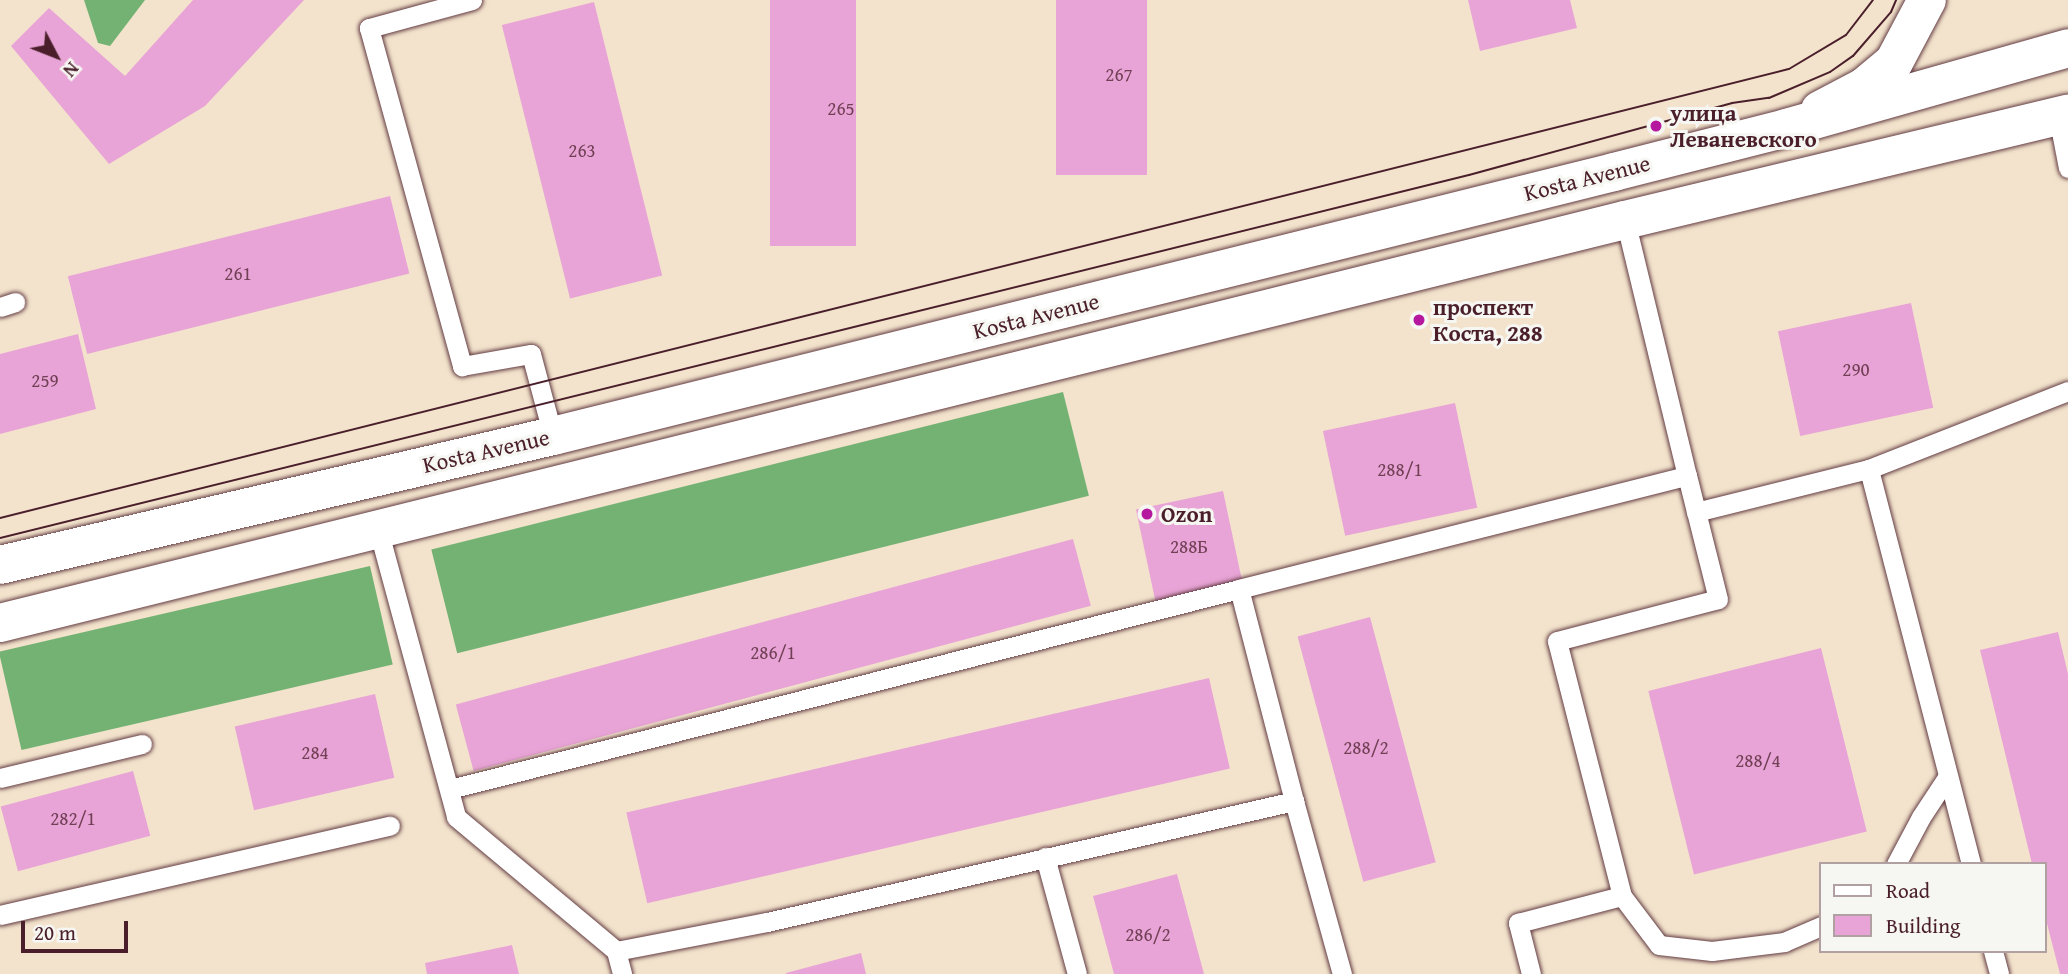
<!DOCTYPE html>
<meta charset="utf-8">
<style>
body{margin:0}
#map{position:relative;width:2068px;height:974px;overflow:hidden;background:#f3e3cc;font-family:"Gentium Book Plus",serif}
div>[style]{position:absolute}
.forest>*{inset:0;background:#74b274;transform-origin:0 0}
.building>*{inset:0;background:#e8a4d6;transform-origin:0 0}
.roads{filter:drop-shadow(0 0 2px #633c43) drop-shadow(0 0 2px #633c43)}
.lane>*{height:19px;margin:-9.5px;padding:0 9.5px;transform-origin:9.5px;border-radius:9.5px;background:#fff}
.secondary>*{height:38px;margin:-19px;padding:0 19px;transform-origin:19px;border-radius:19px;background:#fff}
.primary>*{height:38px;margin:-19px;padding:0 19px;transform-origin:19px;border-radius:19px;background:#fff}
.tram>*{height:2px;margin:-1px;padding:0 1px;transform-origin:1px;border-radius:1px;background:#4a1f2b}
.dots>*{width:19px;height:19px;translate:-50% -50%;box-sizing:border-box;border:4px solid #f6f6f2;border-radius:50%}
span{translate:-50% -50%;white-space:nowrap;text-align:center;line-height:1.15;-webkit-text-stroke:6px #f6f6f2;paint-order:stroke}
.number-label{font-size:19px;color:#724056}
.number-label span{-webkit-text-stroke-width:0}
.poi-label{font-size:23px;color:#4a1f2b;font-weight:700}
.left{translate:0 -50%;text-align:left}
.street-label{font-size:23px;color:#4a1f2b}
.legend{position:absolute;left:1819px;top:862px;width:228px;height:91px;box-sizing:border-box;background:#f6f6f2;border:2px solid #b1a0a2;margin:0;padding:9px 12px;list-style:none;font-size:21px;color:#4a1f2b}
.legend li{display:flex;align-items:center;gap:14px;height:35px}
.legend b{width:35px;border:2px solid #b1a0a2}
.north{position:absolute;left:21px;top:21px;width:70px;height:70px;-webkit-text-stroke:5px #f6f6f2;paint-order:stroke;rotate:132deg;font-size:19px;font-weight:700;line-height:28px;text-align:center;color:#4a1f2b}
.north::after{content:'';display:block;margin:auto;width:24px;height:32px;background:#4a1f2b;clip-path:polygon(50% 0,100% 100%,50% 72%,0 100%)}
.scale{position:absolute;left:21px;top:921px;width:107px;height:32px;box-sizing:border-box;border:4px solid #4a1f2b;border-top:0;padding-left:9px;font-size:21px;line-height:24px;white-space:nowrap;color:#4a1f2b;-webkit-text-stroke:5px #f6f6f2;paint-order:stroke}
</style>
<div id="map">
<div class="forest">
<i style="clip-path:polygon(84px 0,145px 0,110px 46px,98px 43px)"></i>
<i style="left:1063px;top:392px;width:107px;height:651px;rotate:76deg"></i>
<i style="left:370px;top:566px;width:101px;height:381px;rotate:77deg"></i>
</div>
<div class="building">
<i style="clip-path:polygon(193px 0,304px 0,205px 106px,109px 164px,11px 46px,49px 8px,125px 76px)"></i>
<i style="left:770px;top:0;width:86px;height:246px"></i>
<i style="left:1056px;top:0;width:91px;height:175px"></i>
<i style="clip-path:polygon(1468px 0,1570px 0,1577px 28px,1480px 51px)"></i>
<i style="left:594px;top:2px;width:282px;height:95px;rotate:76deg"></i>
<i style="left:390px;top:196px;width:80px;height:332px;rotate:76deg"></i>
<i style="left:1911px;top:303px;width:107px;height:136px;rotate:78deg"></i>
<i style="clip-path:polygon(78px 334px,96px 409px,0 434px,0 354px)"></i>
<i style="left:1455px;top:403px;width:107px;height:135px;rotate:78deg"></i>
<i style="left:1223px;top:491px;width:96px;height:89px;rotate:78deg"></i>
<i style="left:1073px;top:539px;width:69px;height:639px;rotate:75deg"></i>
<i style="left:1370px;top:617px;width:254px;height:75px;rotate:75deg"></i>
<i style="clip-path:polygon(2058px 632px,2068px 674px,2068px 974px,2060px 974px,2045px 916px,2045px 864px,2032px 864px,1980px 650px)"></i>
<i style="left:1821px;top:648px;width:189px;height:178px;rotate:76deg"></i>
<i style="left:1209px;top:678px;width:93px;height:598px;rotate:77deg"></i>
<i style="left:375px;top:694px;width:86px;height:144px;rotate:77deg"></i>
<i style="left:133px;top:771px;width:67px;height:137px;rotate:75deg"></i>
<i style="clip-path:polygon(1177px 874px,1204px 974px,1114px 974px,1093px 896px)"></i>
<i style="clip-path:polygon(512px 945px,519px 974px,427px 974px,425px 963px)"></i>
<i style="clip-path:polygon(861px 953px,866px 974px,786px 974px,786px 973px)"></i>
</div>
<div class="roads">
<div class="lane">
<i style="left:472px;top:0;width:107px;rotate:164.8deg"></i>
<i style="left:369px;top:28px;width:351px;rotate:74.6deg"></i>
<i style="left:462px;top:366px;width:70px;rotate:-9.9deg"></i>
<i style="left:531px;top:354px;width:85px;rotate:75deg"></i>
<i style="left:2058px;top:116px;width:53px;rotate:79.1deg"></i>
<i style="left:0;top:307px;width:16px;rotate:-18deg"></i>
<i style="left:1696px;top:512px;width:178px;rotate:-14deg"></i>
<i style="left:378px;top:529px;width:298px;rotate:74.8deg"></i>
<i style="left:456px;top:817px;width:209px;rotate:39.9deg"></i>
<i style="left:616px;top:951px;width:154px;rotate:-10.9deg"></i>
<i style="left:767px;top:922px;width:541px;rotate:-12.93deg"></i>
<i style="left:1294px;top:801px;width:219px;rotate:-104.5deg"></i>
<i style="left:1239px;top:589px;width:462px;rotate:-14.2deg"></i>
<i style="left:1687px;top:476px;width:263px;rotate:-103.6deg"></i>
<i style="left:0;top:778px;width:146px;rotate:-13.5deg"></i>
<i style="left:450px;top:789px;width:814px;rotate:-14.22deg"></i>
<i style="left:1294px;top:801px;width:180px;rotate:74.5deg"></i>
<i style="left:1045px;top:857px;width:121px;rotate:74.7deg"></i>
<i style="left:1896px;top:864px;width:53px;rotate:-62deg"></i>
<i style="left:1921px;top:817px;width:49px;rotate:-56.6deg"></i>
<i style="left:1971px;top:864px;width:408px;rotate:-104.5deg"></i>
<i style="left:1869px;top:469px;width:214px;rotate:-21.4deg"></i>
<i style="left:1622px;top:896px;width:61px;rotate:52.9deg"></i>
<i style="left:1659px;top:945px;width:53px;rotate:6.5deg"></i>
<i style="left:1712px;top:951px;width:73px;rotate:-7.1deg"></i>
<i style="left:1784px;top:942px;width:40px;rotate:-23.4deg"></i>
<i style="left:0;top:915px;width:400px;rotate:-12.9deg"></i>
<i style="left:616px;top:951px;width:24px;rotate:75deg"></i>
<i style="left:1993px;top:951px;width:24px;rotate:75deg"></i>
<i style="left:1531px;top:974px;width:53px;rotate:-104.3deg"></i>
<i style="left:1518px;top:923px;width:107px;rotate:-14.6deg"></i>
<i style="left:1622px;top:896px;width:263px;rotate:-104.3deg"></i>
<i style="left:1557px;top:641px;width:166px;rotate:-14.6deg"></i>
<i style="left:1718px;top:599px;width:127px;rotate:-104.1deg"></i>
</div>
<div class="secondary">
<i style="left:1820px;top:110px;width:50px;rotate:-27.6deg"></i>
<i style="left:1864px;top:87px;width:39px;rotate:-40deg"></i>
<i style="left:1894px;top:62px;width:70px;rotate:-62deg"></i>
</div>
<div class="primary">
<i style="left:0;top:565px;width:568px;rotate:-13.13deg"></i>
<i style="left:553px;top:436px;width:1093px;rotate:-13.97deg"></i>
<i style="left:1614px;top:172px;width:178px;rotate:-14.3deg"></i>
<i style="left:1786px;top:128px;width:293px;rotate:-15.8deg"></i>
<i style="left:0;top:623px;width:1674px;rotate:-13.93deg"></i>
<i style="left:1625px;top:220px;width:456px;rotate:-13.5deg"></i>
</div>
</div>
<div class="tram">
<i style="left:0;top:518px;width:1844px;rotate:-14.09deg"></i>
<i style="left:1789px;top:69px;width:66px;rotate:-30.8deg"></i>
<i style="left:1846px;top:35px;width:44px;rotate:-52.4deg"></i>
<i style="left:0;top:538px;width:1513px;rotate:-13.88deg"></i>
<i style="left:1469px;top:175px;width:273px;rotate:-15.3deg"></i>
<i style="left:1732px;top:103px;width:37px;rotate:-8deg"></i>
<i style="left:1769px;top:98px;width:66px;rotate:-23.1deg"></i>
<i style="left:1830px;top:72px;width:28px;rotate:-35deg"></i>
<i style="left:1853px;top:56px;width:58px;rotate:-49.2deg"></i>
<i style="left:1891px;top:12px;width:13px;rotate:-67deg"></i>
</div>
<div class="dots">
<i style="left:1656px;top:126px;background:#b5179e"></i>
<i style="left:1419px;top:320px;background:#b5179e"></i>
<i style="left:1147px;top:514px;background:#b5179e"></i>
</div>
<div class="number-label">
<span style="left:1119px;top:75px">267</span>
<span style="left:841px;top:109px">265</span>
<span style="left:582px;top:151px">263</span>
<span style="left:238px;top:274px">261</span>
<span style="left:1856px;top:370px">290</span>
<span style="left:45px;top:381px">259</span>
<span style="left:1400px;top:470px">288/1</span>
<span style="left:1189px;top:547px">288Б</span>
<span style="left:773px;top:653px">286/1</span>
<span style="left:1366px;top:748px">288/2</span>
<span style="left:315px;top:753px">284</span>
<span style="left:1758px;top:761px">288/4</span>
<span style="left:73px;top:819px">282/1</span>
<span style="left:1148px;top:935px">286/2</span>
</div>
<div class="poi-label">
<span class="left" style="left:1670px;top:126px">улица<br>Леваневского</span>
<span class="left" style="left:1433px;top:320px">проспект<br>Коста, 288</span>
<span class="left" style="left:1161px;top:514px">Ozon</span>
</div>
<div class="street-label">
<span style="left:1587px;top:178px;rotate:-14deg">Kosta Avenue</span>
<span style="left:1036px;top:316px;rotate:-14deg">Kosta Avenue</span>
<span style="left:486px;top:451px;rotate:-13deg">Kosta Avenue</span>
</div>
<ul class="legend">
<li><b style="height:9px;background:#fff"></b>Road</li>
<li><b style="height:19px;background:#e8a4d6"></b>Building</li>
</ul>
<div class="north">N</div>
<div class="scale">20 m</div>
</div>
